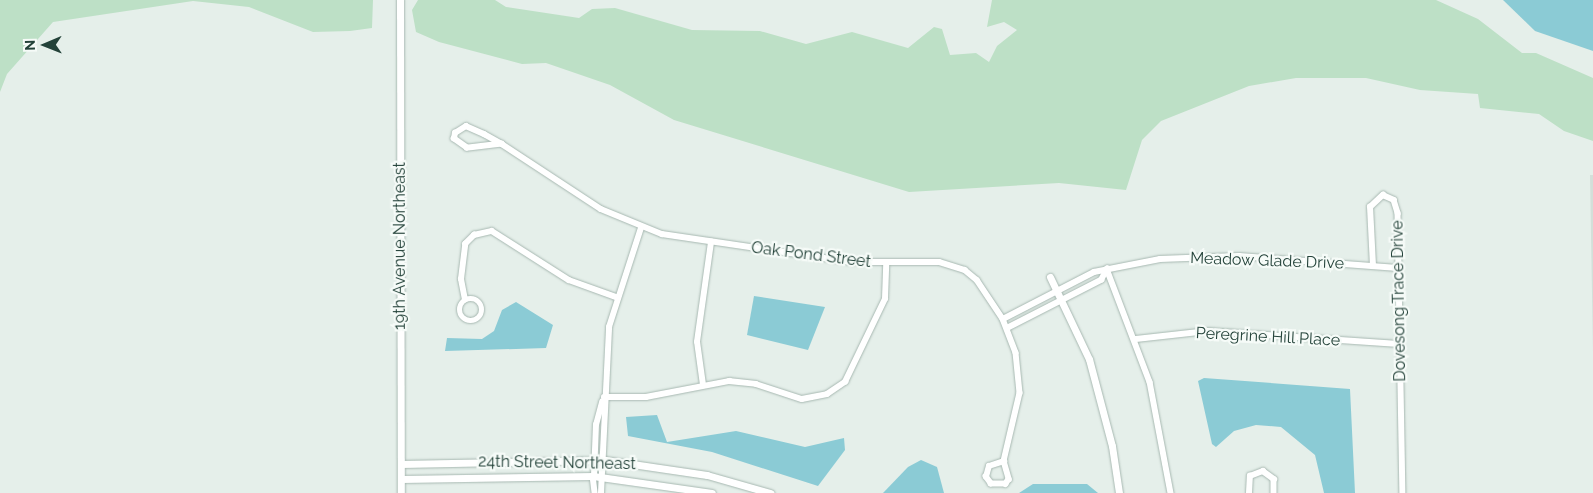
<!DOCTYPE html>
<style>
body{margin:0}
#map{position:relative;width:1593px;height:493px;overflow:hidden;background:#e5efea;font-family:Raleway,sans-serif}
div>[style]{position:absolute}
.built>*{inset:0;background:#d3dfd9}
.green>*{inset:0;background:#bde0c6}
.water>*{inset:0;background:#8bcbd5}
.roads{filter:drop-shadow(0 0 1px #a7b8b1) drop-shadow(0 0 1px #a7b8b1)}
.minor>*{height:5.5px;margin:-2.75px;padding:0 2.75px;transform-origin:2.75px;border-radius:2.75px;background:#fff}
.minor>.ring{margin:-2.75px;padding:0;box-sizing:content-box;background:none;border:5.5px solid #fff;border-radius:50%}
.tertiary>*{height:7px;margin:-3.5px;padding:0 3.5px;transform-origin:3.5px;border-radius:3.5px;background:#fff}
span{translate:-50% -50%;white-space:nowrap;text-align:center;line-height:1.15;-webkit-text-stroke:4.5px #f6fbf8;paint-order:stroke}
.street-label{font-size:16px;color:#234239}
.north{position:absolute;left:20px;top:20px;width:50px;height:50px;-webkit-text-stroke:4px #f6fbf8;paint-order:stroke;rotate:269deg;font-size:14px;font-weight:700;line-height:20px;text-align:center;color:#234239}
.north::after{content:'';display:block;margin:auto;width:18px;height:22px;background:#234239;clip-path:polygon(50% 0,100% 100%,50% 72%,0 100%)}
</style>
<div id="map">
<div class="built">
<i style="clip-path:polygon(1590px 175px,1593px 175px,1593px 352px)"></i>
</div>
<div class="green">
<i style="clip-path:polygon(0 0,373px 0,372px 28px,350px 31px,313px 32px,249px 7px,193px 1px,53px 22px,7px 74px,0 92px)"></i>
<i style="clip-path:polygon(418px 0,495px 0,506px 7px,579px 18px,592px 9px,615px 8px,692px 30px,760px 31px,806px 44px,852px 32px,908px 48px,934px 27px,942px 29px,950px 55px,976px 53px,989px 62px,997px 46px,1017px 30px,1004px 22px,987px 27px,992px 0,1436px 0,1478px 19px,1522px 53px,1536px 53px,1593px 78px,1593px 141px,1564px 131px,1539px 114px,1480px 108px,1478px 94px,1420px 90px,1366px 78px,1296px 78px,1249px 86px,1161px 121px,1142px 140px,1126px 190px,1059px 183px,909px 192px,674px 120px,610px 85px,546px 63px,522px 64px,439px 42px,416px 32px,412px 10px)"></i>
</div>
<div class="water">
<i style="clip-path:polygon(1503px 0,1593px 0,1593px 51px,1535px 31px)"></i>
<i style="clip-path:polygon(754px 296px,825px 307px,808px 350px,747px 335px)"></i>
<i style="clip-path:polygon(516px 302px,553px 325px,546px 348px,445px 351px,447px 338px,482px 339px,494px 331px,502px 310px)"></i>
<i style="clip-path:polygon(1204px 378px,1350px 389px,1355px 493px,1324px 493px,1315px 455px,1281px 427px,1256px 425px,1234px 431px,1216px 447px,1212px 444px,1198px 381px)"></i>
<i style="clip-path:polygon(657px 415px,667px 442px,736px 431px,805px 447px,844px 438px,845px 450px,818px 486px,712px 452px,628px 436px,626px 417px)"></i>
<i style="clip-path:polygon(921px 460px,937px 467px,944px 493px,883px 493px,908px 467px)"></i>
<i style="clip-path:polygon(1033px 484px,1087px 484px,1098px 493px,1019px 493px)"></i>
</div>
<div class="roads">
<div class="minor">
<i style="left:502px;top:144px;width:35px;rotate:173deg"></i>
<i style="left:467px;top:148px;width:16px;rotate:-145deg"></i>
<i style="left:454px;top:139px;width:6px;rotate:-81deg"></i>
<i style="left:455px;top:133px;width:13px;rotate:-32deg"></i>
<i style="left:466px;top:126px;width:20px;rotate:24deg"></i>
<i style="left:484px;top:134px;width:21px;rotate:29deg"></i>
<i style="left:502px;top:144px;width:118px;rotate:33.3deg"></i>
<i style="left:601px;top:209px;width:66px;rotate:22.3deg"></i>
<i style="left:662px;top:234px;width:191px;rotate:8.4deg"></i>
<i style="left:851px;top:262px;width:88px"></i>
<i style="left:939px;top:262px;width:27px;rotate:17deg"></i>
<i style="left:965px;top:270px;width:16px;rotate:40deg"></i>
<i style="left:977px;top:280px;width:47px;rotate:56.3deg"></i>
<i style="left:1003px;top:319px;width:36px;rotate:69deg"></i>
<i style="left:1016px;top:353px;width:40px;rotate:84.3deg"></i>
<i style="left:1020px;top:393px;width:70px;rotate:103.2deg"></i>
<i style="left:1004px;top:461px;width:19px;rotate:74deg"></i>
<i style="left:1009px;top:479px;width:6px;rotate:121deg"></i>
<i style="left:1006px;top:484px;width:15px;rotate:180deg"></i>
<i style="left:991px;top:484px;width:9px;rotate:-126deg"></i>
<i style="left:986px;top:477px;width:11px;rotate:-75deg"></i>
<i style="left:989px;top:466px;width:16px;rotate:-18deg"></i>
<i style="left:1373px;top:266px;width:59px;rotate:-92.9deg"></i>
<i style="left:1370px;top:207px;width:18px;rotate:-43deg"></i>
<i style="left:1383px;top:195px;width:12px;rotate:24deg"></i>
<i style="left:1394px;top:200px;width:14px;rotate:73deg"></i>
<i style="left:1398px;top:213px;width:280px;rotate:89deg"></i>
<i style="left:1107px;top:269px;width:121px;rotate:69.2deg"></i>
<i style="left:1150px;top:382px;width:113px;rotate:79.3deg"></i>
<i class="ring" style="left:460px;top:299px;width:16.5px;height:16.5px"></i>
<i style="left:465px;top:300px;width:21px;rotate:-101deg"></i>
<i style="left:461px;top:279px;width:35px;rotate:-83deg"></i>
<i style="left:465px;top:244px;width:13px;rotate:-45deg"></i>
<i style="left:474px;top:235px;width:18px;rotate:-13deg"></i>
<i style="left:492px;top:231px;width:91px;rotate:32.5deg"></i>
<i style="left:569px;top:280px;width:50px;rotate:19.9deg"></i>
<i style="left:1003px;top:319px;width:102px;rotate:-27.3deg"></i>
<i style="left:1094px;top:272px;width:67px;rotate:-11.1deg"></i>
<i style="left:1160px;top:259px;width:79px;rotate:-2.2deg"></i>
<i style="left:1239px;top:256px;width:159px;rotate:4.3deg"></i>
<i style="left:1007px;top:328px;width:106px;rotate:-27.1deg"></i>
<i style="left:1101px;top:280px;width:13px;rotate:-61deg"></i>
<i style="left:1136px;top:339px;width:72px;rotate:-6.3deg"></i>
<i style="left:1208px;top:331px;width:191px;rotate:3.9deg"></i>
<i style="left:703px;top:385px;width:43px;rotate:-97.9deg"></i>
<i style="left:697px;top:342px;width:101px;rotate:-82deg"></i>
<i style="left:604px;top:397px;width:42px"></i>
<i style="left:646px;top:397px;width:85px;rotate:-10.9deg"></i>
<i style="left:729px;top:381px;width:27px;rotate:6deg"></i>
<i style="left:756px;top:384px;width:48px;rotate:18.1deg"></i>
<i style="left:802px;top:399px;width:25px;rotate:-11deg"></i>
<i style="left:827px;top:394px;width:22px;rotate:-34deg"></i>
<i style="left:845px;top:382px;width:92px;rotate:-64.3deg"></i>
<i style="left:885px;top:299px;width:36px;rotate:-88deg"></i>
<i style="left:593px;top:476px;width:17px;rotate:83deg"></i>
<i style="left:594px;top:476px;width:51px;rotate:-87.8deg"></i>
<i style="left:596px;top:425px;width:24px;rotate:-75deg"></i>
<i style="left:601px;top:493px;width:166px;rotate:-87.2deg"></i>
<i style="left:609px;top:327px;width:104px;rotate:-72.1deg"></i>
<i style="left:1249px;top:493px;width:17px;rotate:-87deg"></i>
<i style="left:1250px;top:476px;width:14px;rotate:-21deg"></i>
<i style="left:1263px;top:471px;width:14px;rotate:36deg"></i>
<i style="left:1274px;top:479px;width:14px;rotate:90deg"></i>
</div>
<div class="tertiary">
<i style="left:400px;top:0;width:493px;rotate:89.9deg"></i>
<i style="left:1050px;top:277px;width:91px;rotate:64.6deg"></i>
<i style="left:1089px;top:359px;width:90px;rotate:75.2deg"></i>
<i style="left:1112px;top:446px;width:48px;rotate:81.5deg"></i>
<i style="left:401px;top:464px;width:204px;rotate:-1.1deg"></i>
<i style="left:605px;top:460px;width:103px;rotate:8.4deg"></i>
<i style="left:707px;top:475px;width:66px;rotate:15.9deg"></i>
<i style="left:401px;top:479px;width:192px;rotate:-0.9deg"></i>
<i style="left:593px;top:476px;width:120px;rotate:8.1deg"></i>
</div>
</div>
<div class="street-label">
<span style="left:400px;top:246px;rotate:-90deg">19th Avenue Northeast</span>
<span style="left:811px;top:255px;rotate:7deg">Oak Pond Street</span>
<span style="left:1267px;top:261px;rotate:2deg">Meadow Glade Drive</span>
<span style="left:1399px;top:301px;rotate:-91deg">Dovesong Trace Drive</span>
<span style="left:1268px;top:337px;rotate:3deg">Peregrine Hill Place</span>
<span style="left:557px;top:463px;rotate:1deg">24th Street Northeast</span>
</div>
<div class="north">N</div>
</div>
